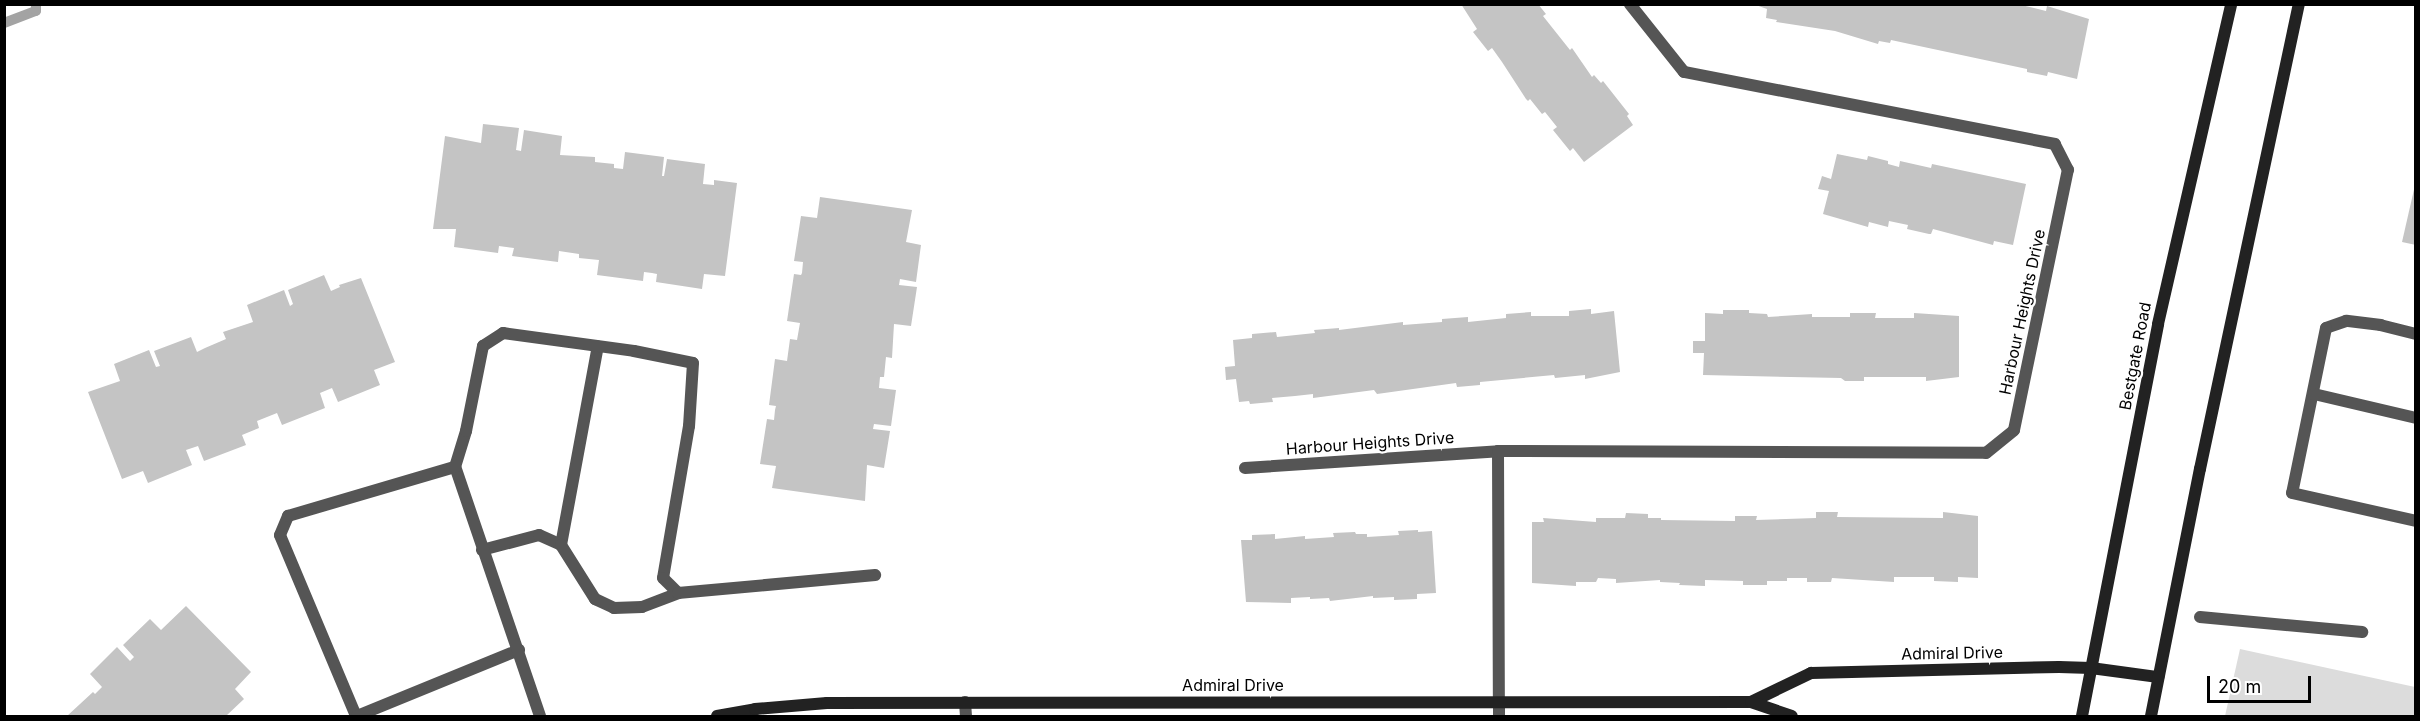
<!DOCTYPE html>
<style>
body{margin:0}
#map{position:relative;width:2420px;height:721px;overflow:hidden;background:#fff;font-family:Inter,sans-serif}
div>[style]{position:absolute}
.green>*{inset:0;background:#dcdcdc}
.stream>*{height:10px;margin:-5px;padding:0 5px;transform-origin:5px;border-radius:5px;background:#a3a3a3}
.building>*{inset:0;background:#c4c4c4}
.lane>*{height:12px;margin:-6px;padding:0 6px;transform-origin:6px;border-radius:6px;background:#555}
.street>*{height:12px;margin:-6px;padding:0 6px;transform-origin:6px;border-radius:6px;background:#555}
.secondary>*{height:12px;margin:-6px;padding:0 6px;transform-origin:6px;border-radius:6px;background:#222}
span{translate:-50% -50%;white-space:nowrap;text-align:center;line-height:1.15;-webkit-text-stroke:4.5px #fff;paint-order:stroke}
.street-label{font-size:16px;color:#000}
.frame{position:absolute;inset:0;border:6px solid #000;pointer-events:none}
.scale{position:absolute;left:2207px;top:676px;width:104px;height:27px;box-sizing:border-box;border:3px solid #000;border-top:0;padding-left:8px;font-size:18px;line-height:21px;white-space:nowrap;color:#000;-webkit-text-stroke:4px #fff;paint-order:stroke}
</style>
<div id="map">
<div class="green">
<i style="clip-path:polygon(2240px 649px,2415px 687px,2415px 716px,2225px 716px)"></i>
</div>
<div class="stream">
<i style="left:4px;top:23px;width:34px;rotate:-21deg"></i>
<i style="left:36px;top:11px;width:7px;rotate:-90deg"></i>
</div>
<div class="building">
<i style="clip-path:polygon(1461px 4px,1538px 4px,1546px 14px,1543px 16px,1570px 50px,1572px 48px,1592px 77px,1594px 75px,1601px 83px,1603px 81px,1629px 114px,1627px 116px,1633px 125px,1584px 162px,1573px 148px,1570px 151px,1553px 130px,1557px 127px,1545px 112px,1542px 114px,1530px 99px,1528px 101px,1526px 99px,1502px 62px,1492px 48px,1488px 51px,1473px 32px,1477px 29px)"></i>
<i style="clip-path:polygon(1753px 4px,2017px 4px,2046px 11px,2047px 6px,2089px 19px,2077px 79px,2048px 72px,2047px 76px,2027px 72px,2027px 69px,1891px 40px,1890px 43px,1879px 41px,1878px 44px,1835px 31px,1776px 22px,1777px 20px,1766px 18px,1767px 9px)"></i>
<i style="clip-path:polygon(483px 124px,519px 128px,516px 150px,521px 151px,524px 130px,562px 136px,560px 155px,595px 157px,595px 162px,614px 164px,614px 168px,623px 169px,625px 152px,664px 157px,662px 176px,664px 176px,667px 159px,705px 164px,703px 184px,714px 185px,714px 180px,737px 183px,725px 276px,704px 274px,702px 289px,656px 282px,657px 274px,652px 273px,644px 272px,643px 281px,597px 275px,599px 260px,579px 258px,579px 254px,559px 251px,558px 262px,512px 256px,514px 248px,499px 246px,498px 253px,454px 247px,456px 229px,433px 229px,445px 136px,481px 143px)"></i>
<i style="clip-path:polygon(1837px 154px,1867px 160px,1868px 156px,1888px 161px,1888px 164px,1899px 167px,1900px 161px,1931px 168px,1932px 164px,2026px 184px,2013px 245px,1994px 241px,1993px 245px,1933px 229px,1931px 234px,1929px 234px,1907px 229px,1908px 225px,1889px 221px,1888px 227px,1869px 222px,1868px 227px,1823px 214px,1829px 191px,1818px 189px,1822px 176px,1831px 179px)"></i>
<i style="clip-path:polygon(2415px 185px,2416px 185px,2416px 245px,2402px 242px)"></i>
<i style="clip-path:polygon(820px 197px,912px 210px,906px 242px,921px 245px,916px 282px,900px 279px,899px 285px,917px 287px,911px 326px,894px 324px,892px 358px,886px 357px,884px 377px,880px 377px,879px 388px,896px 390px,891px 426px,874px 424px,873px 429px,890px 431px,884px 468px,867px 465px,865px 501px,772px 488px,776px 466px,760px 464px,767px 419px,774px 420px,775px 410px,776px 406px,769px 405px,775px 359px,787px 361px,790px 339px,797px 340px,800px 323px,787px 321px,794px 274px,801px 275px,802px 273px,803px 262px,794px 261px,801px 216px,817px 218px)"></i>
<i style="clip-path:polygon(324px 275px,331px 291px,340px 287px,339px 285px,361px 278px,395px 362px,374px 370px,380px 385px,338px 402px,332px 388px,320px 393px,325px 408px,282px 425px,277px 413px,257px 421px,259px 428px,242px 435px,246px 445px,204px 461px,198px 446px,186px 450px,192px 465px,148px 483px,143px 471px,122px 479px,88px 392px,120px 381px,114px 364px,149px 350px,156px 367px,160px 366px,154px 351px,191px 337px,197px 352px,205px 348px,226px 339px,223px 332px,253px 322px,247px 305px,284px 290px,290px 306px,293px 304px,288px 290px)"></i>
<i style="clip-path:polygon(1591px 309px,1591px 314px,1614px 311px,1620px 372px,1585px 379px,1585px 375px,1555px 378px,1554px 375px,1480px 382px,1480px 385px,1457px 387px,1456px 383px,1377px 394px,1374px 390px,1313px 398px,1313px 394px,1295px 396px,1272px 398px,1273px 402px,1250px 404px,1249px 401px,1239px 402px,1236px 379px,1226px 380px,1225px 367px,1235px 366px,1233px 340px,1252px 338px,1252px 334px,1276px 332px,1277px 337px,1315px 333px,1314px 330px,1339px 328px,1339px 330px,1403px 322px,1403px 325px,1442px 322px,1442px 319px,1468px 317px,1468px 322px,1506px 318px,1506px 314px,1531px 312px,1531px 316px,1569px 316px,1569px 311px)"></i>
<i style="clip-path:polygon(1723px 310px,1749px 310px,1749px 313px,1767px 314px,1768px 317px,1812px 314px,1812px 317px,1850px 317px,1850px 313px,1876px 313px,1875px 318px,1914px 318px,1914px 313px,1959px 316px,1959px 377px,1926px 381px,1926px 377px,1864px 377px,1864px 381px,1845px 381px,1841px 378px,1703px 375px,1704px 353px,1693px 353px,1693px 341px,1705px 341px,1705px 313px,1723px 314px)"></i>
<i style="clip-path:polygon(1816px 512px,1838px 512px,1837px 517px,1943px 518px,1943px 512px,1978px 516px,1978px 578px,1958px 577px,1958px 582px,1934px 581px,1934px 577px,1894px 577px,1894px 582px,1832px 578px,1831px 582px,1807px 582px,1807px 578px,1787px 578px,1787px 581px,1767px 581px,1767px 585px,1743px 585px,1743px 581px,1705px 580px,1705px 586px,1679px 585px,1680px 583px,1660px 582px,1660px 580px,1616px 583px,1616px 579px,1598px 578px,1596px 582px,1576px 582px,1576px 586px,1532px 583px,1532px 522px,1544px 522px,1543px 518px,1596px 522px,1596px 518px,1625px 518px,1626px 513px,1648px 514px,1648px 518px,1661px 518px,1661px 520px,1735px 521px,1735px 516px,1757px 516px,1756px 520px,1816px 518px)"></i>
<i style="clip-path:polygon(1418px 530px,1418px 532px,1432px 531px,1436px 593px,1417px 594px,1417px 599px,1394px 600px,1394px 597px,1373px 598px,1373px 596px,1330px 601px,1329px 598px,1310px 599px,1310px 597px,1291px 598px,1291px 603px,1246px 602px,1241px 540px,1252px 540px,1252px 535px,1275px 534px,1275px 539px,1305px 536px,1305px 539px,1334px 537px,1333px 533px,1355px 532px,1356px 534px,1367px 534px,1367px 537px,1399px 535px,1398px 531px)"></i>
<i style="clip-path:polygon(186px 606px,251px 672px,235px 689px,244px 699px,226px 716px,67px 716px,93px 692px,95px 694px,102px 687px,90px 674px,117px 647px,130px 661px,134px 657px,123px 645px,150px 619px,161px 630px)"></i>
</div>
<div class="lane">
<i style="left:2416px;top:334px;width:36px;rotate:-166deg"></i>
<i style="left:2381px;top:325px;width:35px;rotate:-173deg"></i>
<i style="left:2346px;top:321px;width:21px;rotate:161deg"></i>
<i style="left:2326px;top:328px;width:168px;rotate:101.6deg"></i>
<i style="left:2292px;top:493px;width:127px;rotate:12.7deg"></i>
<i style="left:2314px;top:394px;width:105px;rotate:13.2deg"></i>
<i style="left:561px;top:545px;width:202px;rotate:-79.5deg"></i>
<i style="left:482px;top:550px;width:59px;rotate:-14.7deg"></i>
<i style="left:539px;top:535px;width:24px;rotate:24deg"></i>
<i style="left:561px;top:545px;width:64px;rotate:57.8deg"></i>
<i style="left:595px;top:599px;width:21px;rotate:25deg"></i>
<i style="left:614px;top:608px;width:28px;rotate:-2deg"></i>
<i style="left:642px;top:607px;width:39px;rotate:-21deg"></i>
<i style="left:2200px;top:617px;width:163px;rotate:5.3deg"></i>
<i style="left:1499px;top:702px;width:14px;rotate:90deg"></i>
<i style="left:356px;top:716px;width:196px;rotate:-112.8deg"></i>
<i style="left:280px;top:535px;width:21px;rotate:-67deg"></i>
<i style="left:288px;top:516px;width:174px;rotate:-16.4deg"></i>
<i style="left:357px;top:716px;width:175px;rotate:-22.2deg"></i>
<i style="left:540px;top:716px;width:263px;rotate:-108.8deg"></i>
<i style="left:455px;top:467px;width:38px;rotate:-73deg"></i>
<i style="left:466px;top:431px;width:87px;rotate:-78.7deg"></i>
<i style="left:483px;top:346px;width:24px;rotate:-33deg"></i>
<i style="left:503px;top:333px;width:132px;rotate:7.8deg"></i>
<i style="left:634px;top:351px;width:60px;rotate:11.5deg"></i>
<i style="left:693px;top:363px;width:63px;rotate:93.6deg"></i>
<i style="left:689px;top:426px;width:154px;rotate:99.7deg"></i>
<i style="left:663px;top:578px;width:21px;rotate:45deg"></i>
<i style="left:678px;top:593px;width:198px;rotate:-5.2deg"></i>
</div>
<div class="street">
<i style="left:1498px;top:451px;width:251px;rotate:89.8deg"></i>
<i style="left:1245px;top:468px;width:254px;rotate:-3.8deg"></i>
<i style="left:1498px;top:451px;width:488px;rotate:0.2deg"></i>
<i style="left:1986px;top:453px;width:36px;rotate:-39deg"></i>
<i style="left:2014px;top:430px;width:266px;rotate:-78.3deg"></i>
<i style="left:2068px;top:170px;width:29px;rotate:-117deg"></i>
<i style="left:2055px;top:144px;width:378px;rotate:-169deg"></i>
<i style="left:1684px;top:72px;width:87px;rotate:-128.5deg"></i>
<i style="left:965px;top:702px;width:14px;rotate:86deg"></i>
</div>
<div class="secondary">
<i style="left:1751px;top:702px;width:67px;rotate:-25.8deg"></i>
<i style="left:1811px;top:673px;width:248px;rotate:-1.4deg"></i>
<i style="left:2059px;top:667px;width:32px;rotate:2deg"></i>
<i style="left:2091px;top:668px;width:68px;rotate:7.7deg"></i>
<i style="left:717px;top:716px;width:39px;rotate:-10deg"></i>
<i style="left:755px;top:709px;width:72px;rotate:-4.8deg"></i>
<i style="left:827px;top:703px;width:924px;rotate:-0.06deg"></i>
<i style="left:1751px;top:702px;width:43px;rotate:18.9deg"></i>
<i style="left:2082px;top:716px;width:399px;rotate:-79deg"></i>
<i style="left:2158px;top:324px;width:328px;rotate:-77.1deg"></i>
<i style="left:2151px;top:716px;width:252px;rotate:-78.8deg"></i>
<i style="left:2200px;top:469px;width:475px;rotate:-78deg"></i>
</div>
<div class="street-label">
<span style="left:2022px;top:312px;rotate:-78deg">Harbour Heights Drive</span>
<span style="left:2135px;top:356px;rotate:-79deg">Bestgate Road</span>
<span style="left:1370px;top:443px;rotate:-4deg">Harbour Heights Drive</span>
<span style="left:1952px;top:653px;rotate:-1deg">Admiral Drive</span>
<span style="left:1233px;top:685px">Admiral Drive</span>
</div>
<div class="frame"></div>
<div class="scale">20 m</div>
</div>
